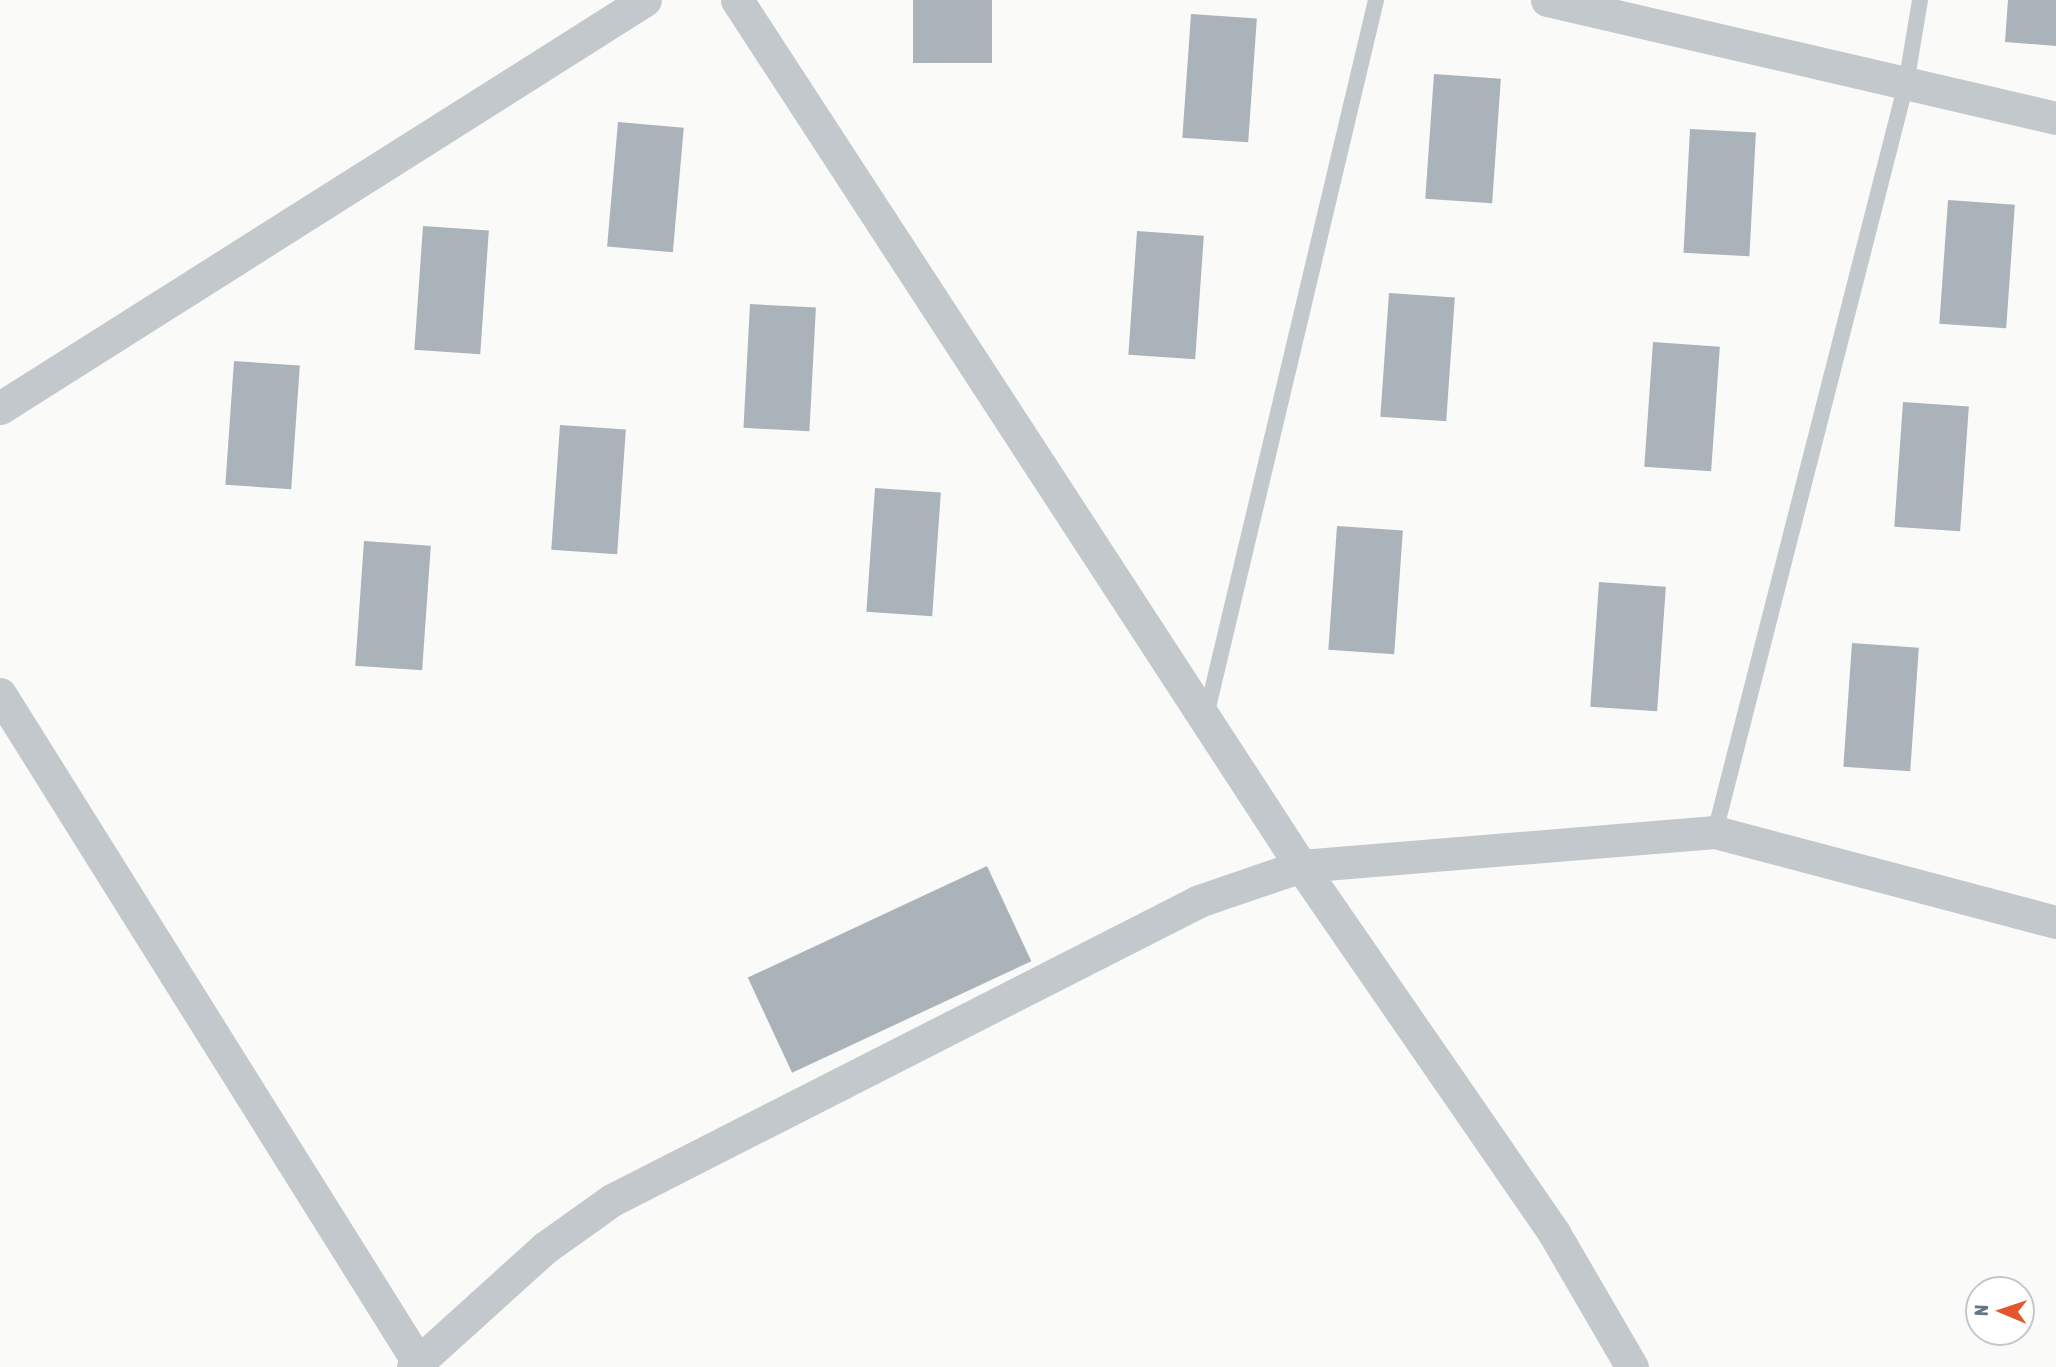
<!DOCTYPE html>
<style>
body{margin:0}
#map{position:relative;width:2056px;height:1367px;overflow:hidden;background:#fafaf8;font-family:"Asap Condensed",sans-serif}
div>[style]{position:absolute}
.building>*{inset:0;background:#aab3b9;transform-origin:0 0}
.service>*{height:16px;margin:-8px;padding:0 8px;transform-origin:8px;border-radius:8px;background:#c3c8cc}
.minor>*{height:33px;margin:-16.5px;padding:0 16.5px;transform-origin:16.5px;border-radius:16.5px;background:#c3c8cc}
span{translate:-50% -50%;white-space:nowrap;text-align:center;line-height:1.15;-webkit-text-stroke:7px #fff;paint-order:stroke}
.north{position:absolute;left:1965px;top:1276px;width:70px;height:70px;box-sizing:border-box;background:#fff;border:2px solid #c1c8cd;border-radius:50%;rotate:272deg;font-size:19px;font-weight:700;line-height:28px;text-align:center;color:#657683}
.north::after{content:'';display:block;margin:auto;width:24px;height:32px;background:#e4572e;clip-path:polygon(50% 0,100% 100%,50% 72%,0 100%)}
</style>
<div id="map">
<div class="building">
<i style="left:913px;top:0;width:79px;height:63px"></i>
<i style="clip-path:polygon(2008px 0,2056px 0,2056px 46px,2005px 42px)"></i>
<i style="left:1191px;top:14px;width:66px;height:124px;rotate:4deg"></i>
<i style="left:1434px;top:74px;width:67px;height:125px;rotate:4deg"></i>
<i style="left:618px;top:122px;width:66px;height:125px;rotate:5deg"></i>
<i style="left:1690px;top:129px;width:66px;height:124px;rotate:3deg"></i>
<i style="left:1948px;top:200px;width:67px;height:124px;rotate:4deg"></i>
<i style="left:423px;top:226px;width:66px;height:124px;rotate:4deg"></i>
<i style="left:1137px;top:231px;width:67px;height:124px;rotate:4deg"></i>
<i style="left:1389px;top:293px;width:66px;height:124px;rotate:4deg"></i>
<i style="left:750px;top:304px;width:66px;height:124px;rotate:3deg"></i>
<i style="left:1653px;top:342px;width:67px;height:125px;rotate:4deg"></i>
<i style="left:234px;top:361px;width:66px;height:124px;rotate:4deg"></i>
<i style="left:1903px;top:402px;width:66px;height:125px;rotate:4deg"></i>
<i style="left:560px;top:425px;width:66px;height:125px;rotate:4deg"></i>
<i style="left:875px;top:488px;width:66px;height:124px;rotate:4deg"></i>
<i style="left:1337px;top:526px;width:66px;height:124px;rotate:4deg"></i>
<i style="left:364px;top:541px;width:67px;height:125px;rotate:4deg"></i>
<i style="left:1599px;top:582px;width:67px;height:125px;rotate:4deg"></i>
<i style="left:1852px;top:643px;width:67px;height:124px;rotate:4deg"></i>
<i style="left:987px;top:866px;width:105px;height:264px;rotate:65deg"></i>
</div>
<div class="service">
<i style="left:1206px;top:716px;width:736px;rotate:-76.64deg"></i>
<i style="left:1715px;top:832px;width:772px;rotate:-75.68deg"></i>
<i style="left:1906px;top:84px;width:85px;rotate:-80.5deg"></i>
</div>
<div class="minor">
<i style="left:737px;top:0;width:1033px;rotate:56.93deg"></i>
<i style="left:1301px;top:866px;width:446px;rotate:55.4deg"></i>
<i style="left:1554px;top:1233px;width:155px;rotate:59.8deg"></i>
<i style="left:1547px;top:0;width:522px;rotate:13.05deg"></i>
<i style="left:0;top:408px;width:763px;rotate:-32.32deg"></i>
<i style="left:0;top:694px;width:788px;rotate:57.96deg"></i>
<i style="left:413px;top:1367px;width:179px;rotate:-42.1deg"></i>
<i style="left:546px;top:1247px;width:81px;rotate:-35.5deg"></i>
<i style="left:612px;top:1200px;width:659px;rotate:-26.99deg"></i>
<i style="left:1199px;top:901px;width:108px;rotate:-18.9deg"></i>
<i style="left:1301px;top:866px;width:415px;rotate:-4.7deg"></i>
<i style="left:1715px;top:832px;width:353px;rotate:14.8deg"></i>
</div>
<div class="north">N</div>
</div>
